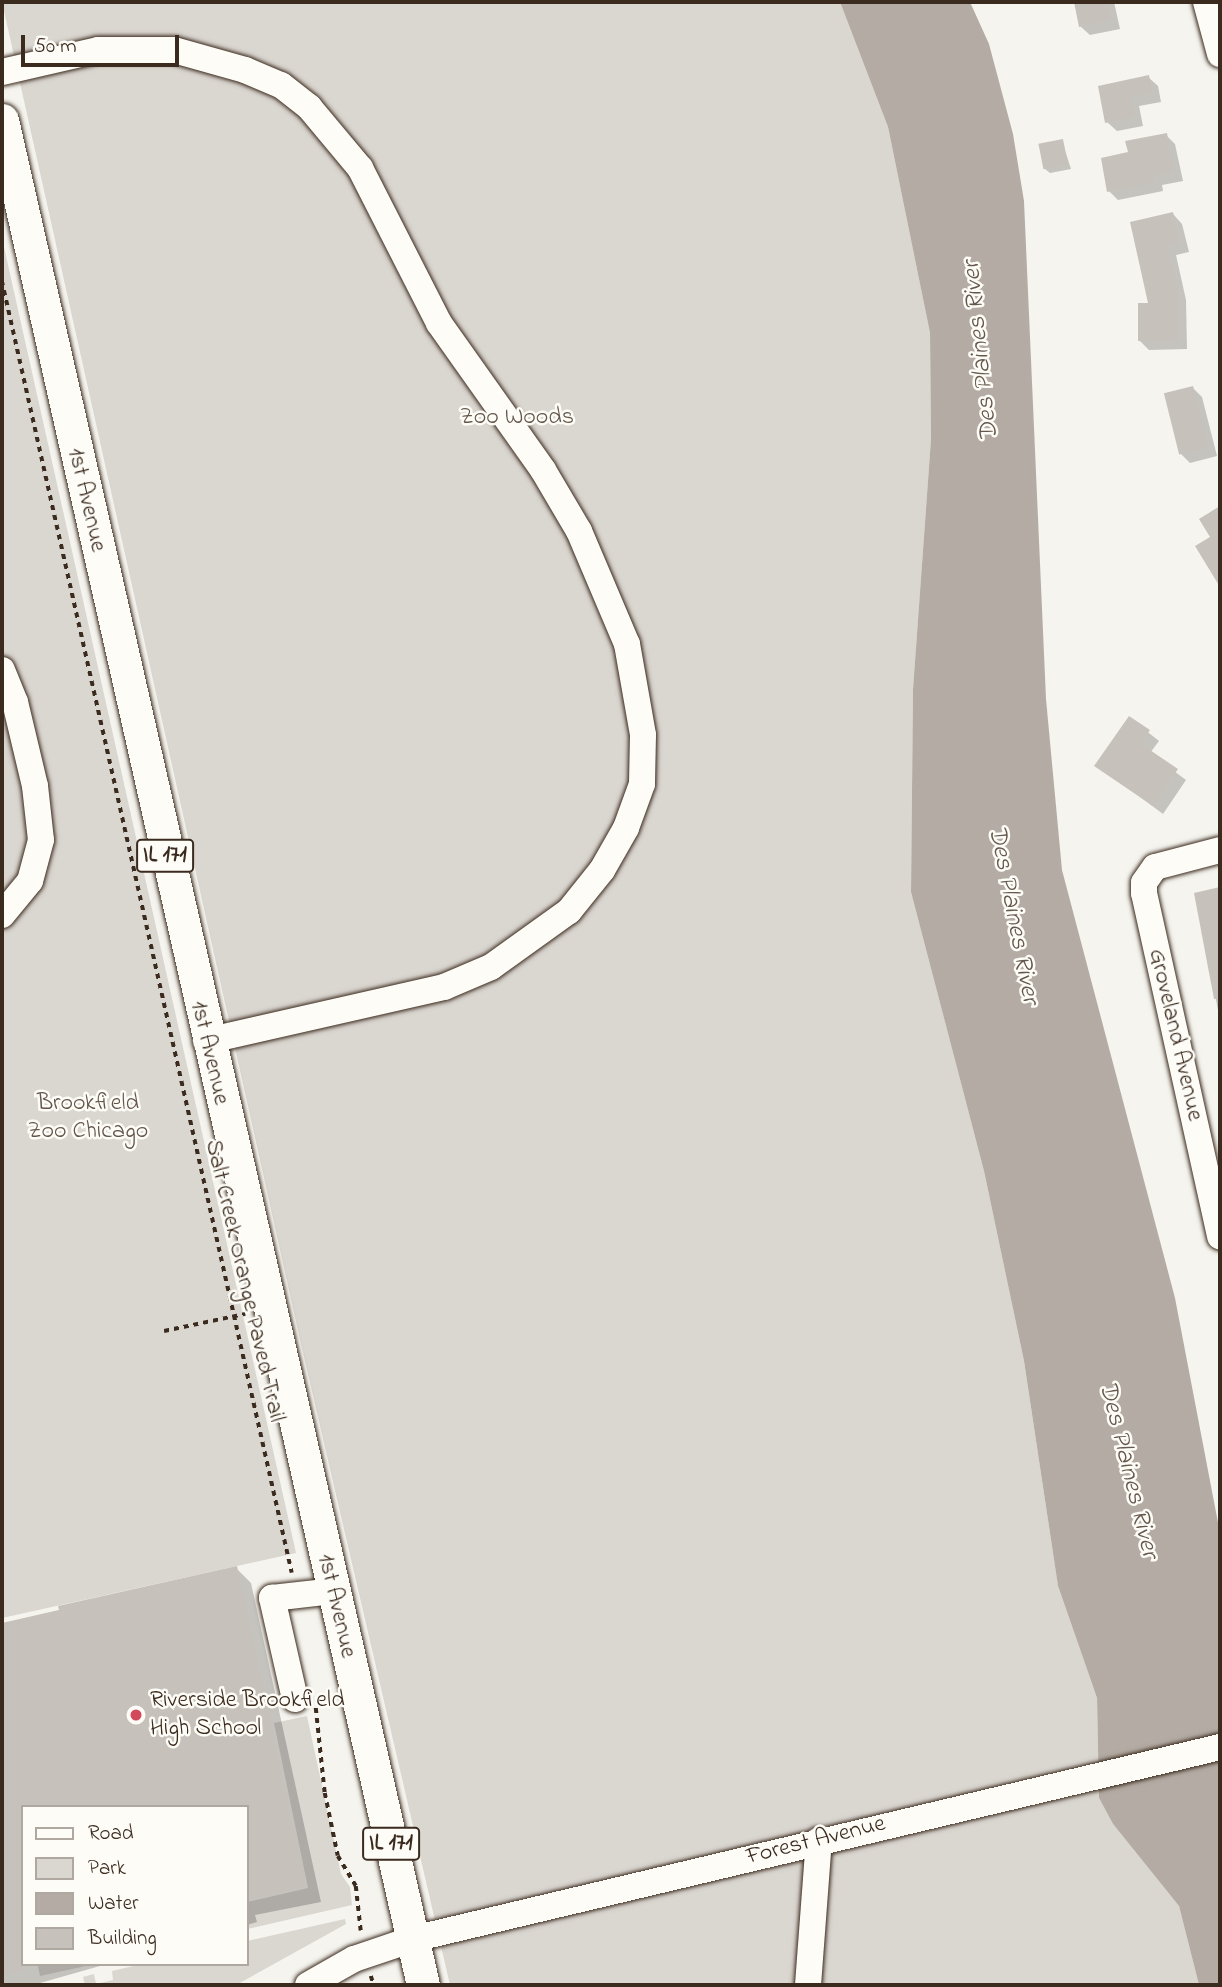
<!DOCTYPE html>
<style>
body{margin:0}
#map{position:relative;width:1222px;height:1987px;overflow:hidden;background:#f5f4ee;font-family:"Indie Flower",sans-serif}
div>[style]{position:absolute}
.green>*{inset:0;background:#dad6d0}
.water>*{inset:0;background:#b4aca4}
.shadow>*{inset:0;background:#0003}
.building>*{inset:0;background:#c7c1bb;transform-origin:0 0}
.path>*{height:3.5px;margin-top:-1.75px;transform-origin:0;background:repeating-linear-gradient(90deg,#3b2a1e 0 5px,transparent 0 10px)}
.roads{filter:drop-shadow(0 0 2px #3b2a1e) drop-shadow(0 0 2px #3b2a1e)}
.minor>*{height:26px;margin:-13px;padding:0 13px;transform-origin:13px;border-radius:13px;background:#fdfcf7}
.major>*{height:33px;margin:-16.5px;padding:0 16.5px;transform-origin:16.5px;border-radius:16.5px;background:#fdfcf7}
.dots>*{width:19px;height:19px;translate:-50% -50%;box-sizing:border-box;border:4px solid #fdfcf7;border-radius:50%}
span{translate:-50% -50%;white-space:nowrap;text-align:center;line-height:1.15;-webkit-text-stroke:5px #fdfcf7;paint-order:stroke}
.shield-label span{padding:2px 5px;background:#fdfcf7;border:2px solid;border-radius:5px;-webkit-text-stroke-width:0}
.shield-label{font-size:23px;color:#3b2a1e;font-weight:700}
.park-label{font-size:24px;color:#63554a}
.street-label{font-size:24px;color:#3b2a1e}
.poi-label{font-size:24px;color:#3b2a1e}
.left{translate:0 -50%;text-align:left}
.water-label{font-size:26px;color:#65584d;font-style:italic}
.frame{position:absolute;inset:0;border:4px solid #3b2a1e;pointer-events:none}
.legend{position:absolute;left:21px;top:1805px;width:228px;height:161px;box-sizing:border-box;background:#fdfcf7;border:2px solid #afa8a0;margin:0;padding:9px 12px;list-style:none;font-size:21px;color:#3b2a1e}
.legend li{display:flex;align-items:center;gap:14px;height:35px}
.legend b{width:35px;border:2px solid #afa8a0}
.scale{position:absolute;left:21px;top:35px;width:158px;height:32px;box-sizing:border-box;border:4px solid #3b2a1e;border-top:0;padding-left:9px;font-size:21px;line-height:24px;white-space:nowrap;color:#3b2a1e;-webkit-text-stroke:5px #fdfcf7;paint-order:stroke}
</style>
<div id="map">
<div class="green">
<i style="clip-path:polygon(2px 2px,840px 2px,888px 127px,930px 333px,931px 439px,913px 689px,911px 892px,984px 1171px,1024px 1361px,1058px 1586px,1097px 1698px,1099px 1798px,1113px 1824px,1179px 1906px,1199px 1985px,450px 1985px,301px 1344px)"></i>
<i style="clip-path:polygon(2px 238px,296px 1553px,2px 1618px)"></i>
<i style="clip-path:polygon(307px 1716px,341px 1874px,350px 1887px,352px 1905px,247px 1929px,247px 1902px,308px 1888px,274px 1723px)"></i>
<i style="clip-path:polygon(345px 1919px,346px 1924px,236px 1985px,85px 1985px,83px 1977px,94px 1974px,96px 1984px,113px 1980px,112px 1971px,142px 1964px,247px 1964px,247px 1941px)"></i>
<i style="clip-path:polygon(44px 1964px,95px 1964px,40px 1976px,38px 1966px)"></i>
</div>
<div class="water">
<i style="clip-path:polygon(840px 2px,970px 2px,989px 44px,1013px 134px,1024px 201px,1046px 699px,1062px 870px,1175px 1298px,1220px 1533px,1220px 1985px,1199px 1985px,1179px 1906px,1113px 1824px,1099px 1798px,1097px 1698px,1058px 1586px,1024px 1361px,984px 1171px,911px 892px,913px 689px,931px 439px,930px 333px,888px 127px)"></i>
</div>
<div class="shadow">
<i style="clip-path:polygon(1075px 2px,1114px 2px,1120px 29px,1090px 35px,1080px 26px)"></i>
<i style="clip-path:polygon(1148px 77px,1158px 86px,1161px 102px,1139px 106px,1143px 126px,1117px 131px,1107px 122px)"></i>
<i style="clip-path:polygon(1166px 135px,1175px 144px,1183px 181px,1162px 185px,1163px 191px,1118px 200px,1109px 191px,1130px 154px)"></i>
<i style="clip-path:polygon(1062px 141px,1071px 169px,1050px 173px,1045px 169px)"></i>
<i style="clip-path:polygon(1173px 214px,1182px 224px,1189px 252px,1176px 255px,1186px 300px,1187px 349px,1149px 350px,1139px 340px)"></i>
<i style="clip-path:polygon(1193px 388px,1202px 397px,1217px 456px,1190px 463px,1180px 453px)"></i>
<i style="clip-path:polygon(1130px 718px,1159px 741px,1150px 753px,1186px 780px,1163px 814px,1097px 765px)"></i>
<i style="clip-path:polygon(1220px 889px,1220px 1021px,1196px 894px)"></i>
<i style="clip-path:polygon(236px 1568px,251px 1583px,321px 1902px,255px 1915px,257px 1922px,247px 1925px,247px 1807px,23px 1807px,23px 1964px,107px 1964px,33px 1985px,2px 1985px,2px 1624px)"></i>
</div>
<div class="building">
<i style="clip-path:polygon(1074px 2px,1107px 2px,1111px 20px,1079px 27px)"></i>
<i style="clip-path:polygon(1149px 75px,1152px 92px,1131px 97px,1135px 117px,1105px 123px,1098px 86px)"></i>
<i style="clip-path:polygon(1167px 133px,1174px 172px,1154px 176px,1155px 182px,1107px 192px,1101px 158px,1128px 152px,1125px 141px)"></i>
<i style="left:1063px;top:139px;width:26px;height:25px;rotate:79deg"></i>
<i style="clip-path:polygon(1173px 212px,1180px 243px,1168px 246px,1178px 289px,1178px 341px,1138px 341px,1138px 303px,1148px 303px,1130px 222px)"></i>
<i style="left:1193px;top:386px;width:63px;height:30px;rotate:76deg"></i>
<i style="clip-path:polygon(1220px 506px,1220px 587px,1195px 546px,1210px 537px,1199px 519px)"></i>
<i style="clip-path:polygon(1129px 716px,1150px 730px,1141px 744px,1178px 769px,1153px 806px,1094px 766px)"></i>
<i style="clip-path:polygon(1220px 887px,1220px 999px,1214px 999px,1194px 893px)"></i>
<i style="clip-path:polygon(237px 1566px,307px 1887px,247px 1900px,247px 1807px,23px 1807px,23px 1970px,2px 1976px,2px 1623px,59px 1610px,58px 1606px)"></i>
</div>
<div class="path">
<i style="left:2px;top:281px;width:1324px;rotate:77.35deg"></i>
<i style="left:164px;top:1331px;width:83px;rotate:-11.9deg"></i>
<i style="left:316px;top:1708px;width:85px;rotate:84deg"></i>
<i style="left:325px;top:1793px;width:64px;rotate:78.3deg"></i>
<i style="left:338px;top:1856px;width:35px;rotate:59deg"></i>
<i style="left:356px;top:1886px;width:45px;rotate:83.7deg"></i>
<i style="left:371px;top:1976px;width:9px;rotate:72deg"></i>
</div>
<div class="roads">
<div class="minor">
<i style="left:1206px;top:2px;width:54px;rotate:74.9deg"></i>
<i style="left:2px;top:72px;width:98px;rotate:-12.9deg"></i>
<i style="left:98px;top:50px;width:76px"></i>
<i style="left:174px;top:50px;width:74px;rotate:15.7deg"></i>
<i style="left:245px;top:70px;width:39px;rotate:23deg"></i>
<i style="left:281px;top:85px;width:36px;rotate:38deg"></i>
<i style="left:309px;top:107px;width:80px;rotate:50.1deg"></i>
<i style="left:360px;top:168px;width:174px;rotate:63deg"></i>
<i style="left:439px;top:323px;width:180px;rotate:54.7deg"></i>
<i style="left:543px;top:470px;width:71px;rotate:59.5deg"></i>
<i style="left:579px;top:531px;width:123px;rotate:67deg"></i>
<i style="left:627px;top:644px;width:92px;rotate:80deg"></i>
<i style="left:643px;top:735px;width:49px;rotate:91.2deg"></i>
<i style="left:642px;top:784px;width:47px;rotate:110deg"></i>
<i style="left:626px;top:828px;width:48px;rotate:119.7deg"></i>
<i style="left:602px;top:870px;width:53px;rotate:128.8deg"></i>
<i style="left:569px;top:911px;width:96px;rotate:144.3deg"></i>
<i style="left:491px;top:967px;width:51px;rotate:156.9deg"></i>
<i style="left:444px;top:987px;width:244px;rotate:167.2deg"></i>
<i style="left:2px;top:670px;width:35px;rotate:68deg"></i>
<i style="left:15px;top:702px;width:86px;rotate:76.6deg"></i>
<i style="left:35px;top:786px;width:54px;rotate:83.7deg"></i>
<i style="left:41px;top:840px;width:42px;rotate:105deg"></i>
<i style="left:30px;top:881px;width:44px;rotate:129.5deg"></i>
<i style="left:1220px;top:850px;width:67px;rotate:165.3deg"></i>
<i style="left:1155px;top:867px;width:19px;rotate:125deg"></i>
<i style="left:1144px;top:883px;width:10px;rotate:90deg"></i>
<i style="left:1144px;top:893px;width:352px;rotate:77.5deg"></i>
<i style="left:295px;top:1699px;width:104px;rotate:-102.8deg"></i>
<i style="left:272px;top:1598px;width:61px;rotate:-6.5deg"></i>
<i style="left:308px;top:1985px;width:53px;rotate:-29.5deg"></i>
<i style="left:354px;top:1959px;width:62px;rotate:-18.7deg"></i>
<i style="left:413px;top:1939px;width:830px;rotate:-13.38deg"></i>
<i style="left:808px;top:1985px;width:145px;rotate:-85.7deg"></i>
</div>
<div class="major">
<i style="left:2px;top:120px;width:1912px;rotate:77.28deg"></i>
</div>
</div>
<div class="dots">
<i style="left:136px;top:1715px;background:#d1495b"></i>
</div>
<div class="shield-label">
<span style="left:165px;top:856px">IL 171</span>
<span style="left:391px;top:1844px">IL 171</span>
</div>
<div class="park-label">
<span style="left:517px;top:418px">Zoo Woods</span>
<span style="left:88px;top:1118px">Brookfield<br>Zoo Chicago</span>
</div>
<div class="street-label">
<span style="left:86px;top:500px;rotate:77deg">1st Avenue</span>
<span style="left:1175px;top:1035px;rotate:77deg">Groveland Avenue</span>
<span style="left:209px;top:1053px;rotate:77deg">1st Avenue</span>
<span style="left:244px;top:1281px;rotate:77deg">Salt Creek Orange Paved Trail</span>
<span style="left:336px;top:1606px;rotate:77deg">1st Avenue</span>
<span style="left:816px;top:1841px;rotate:-14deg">Forest Avenue</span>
</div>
<div class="poi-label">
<span class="left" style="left:150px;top:1715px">Riverside Brookfield<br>High School</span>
</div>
<div class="water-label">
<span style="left:982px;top:351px;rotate:-96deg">Des Plaines River</span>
<span style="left:1012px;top:915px;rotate:79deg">Des Plaines River</span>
<span style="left:1127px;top:1470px;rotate:76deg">Des Plaines River</span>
</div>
<div class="frame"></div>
<ul class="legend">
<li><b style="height:9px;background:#fdfcf7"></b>Road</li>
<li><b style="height:19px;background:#dad6d0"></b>Park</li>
<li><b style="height:19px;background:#b4aca4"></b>Water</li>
<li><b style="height:19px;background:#c7c1bb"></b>Building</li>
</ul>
<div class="scale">50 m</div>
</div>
